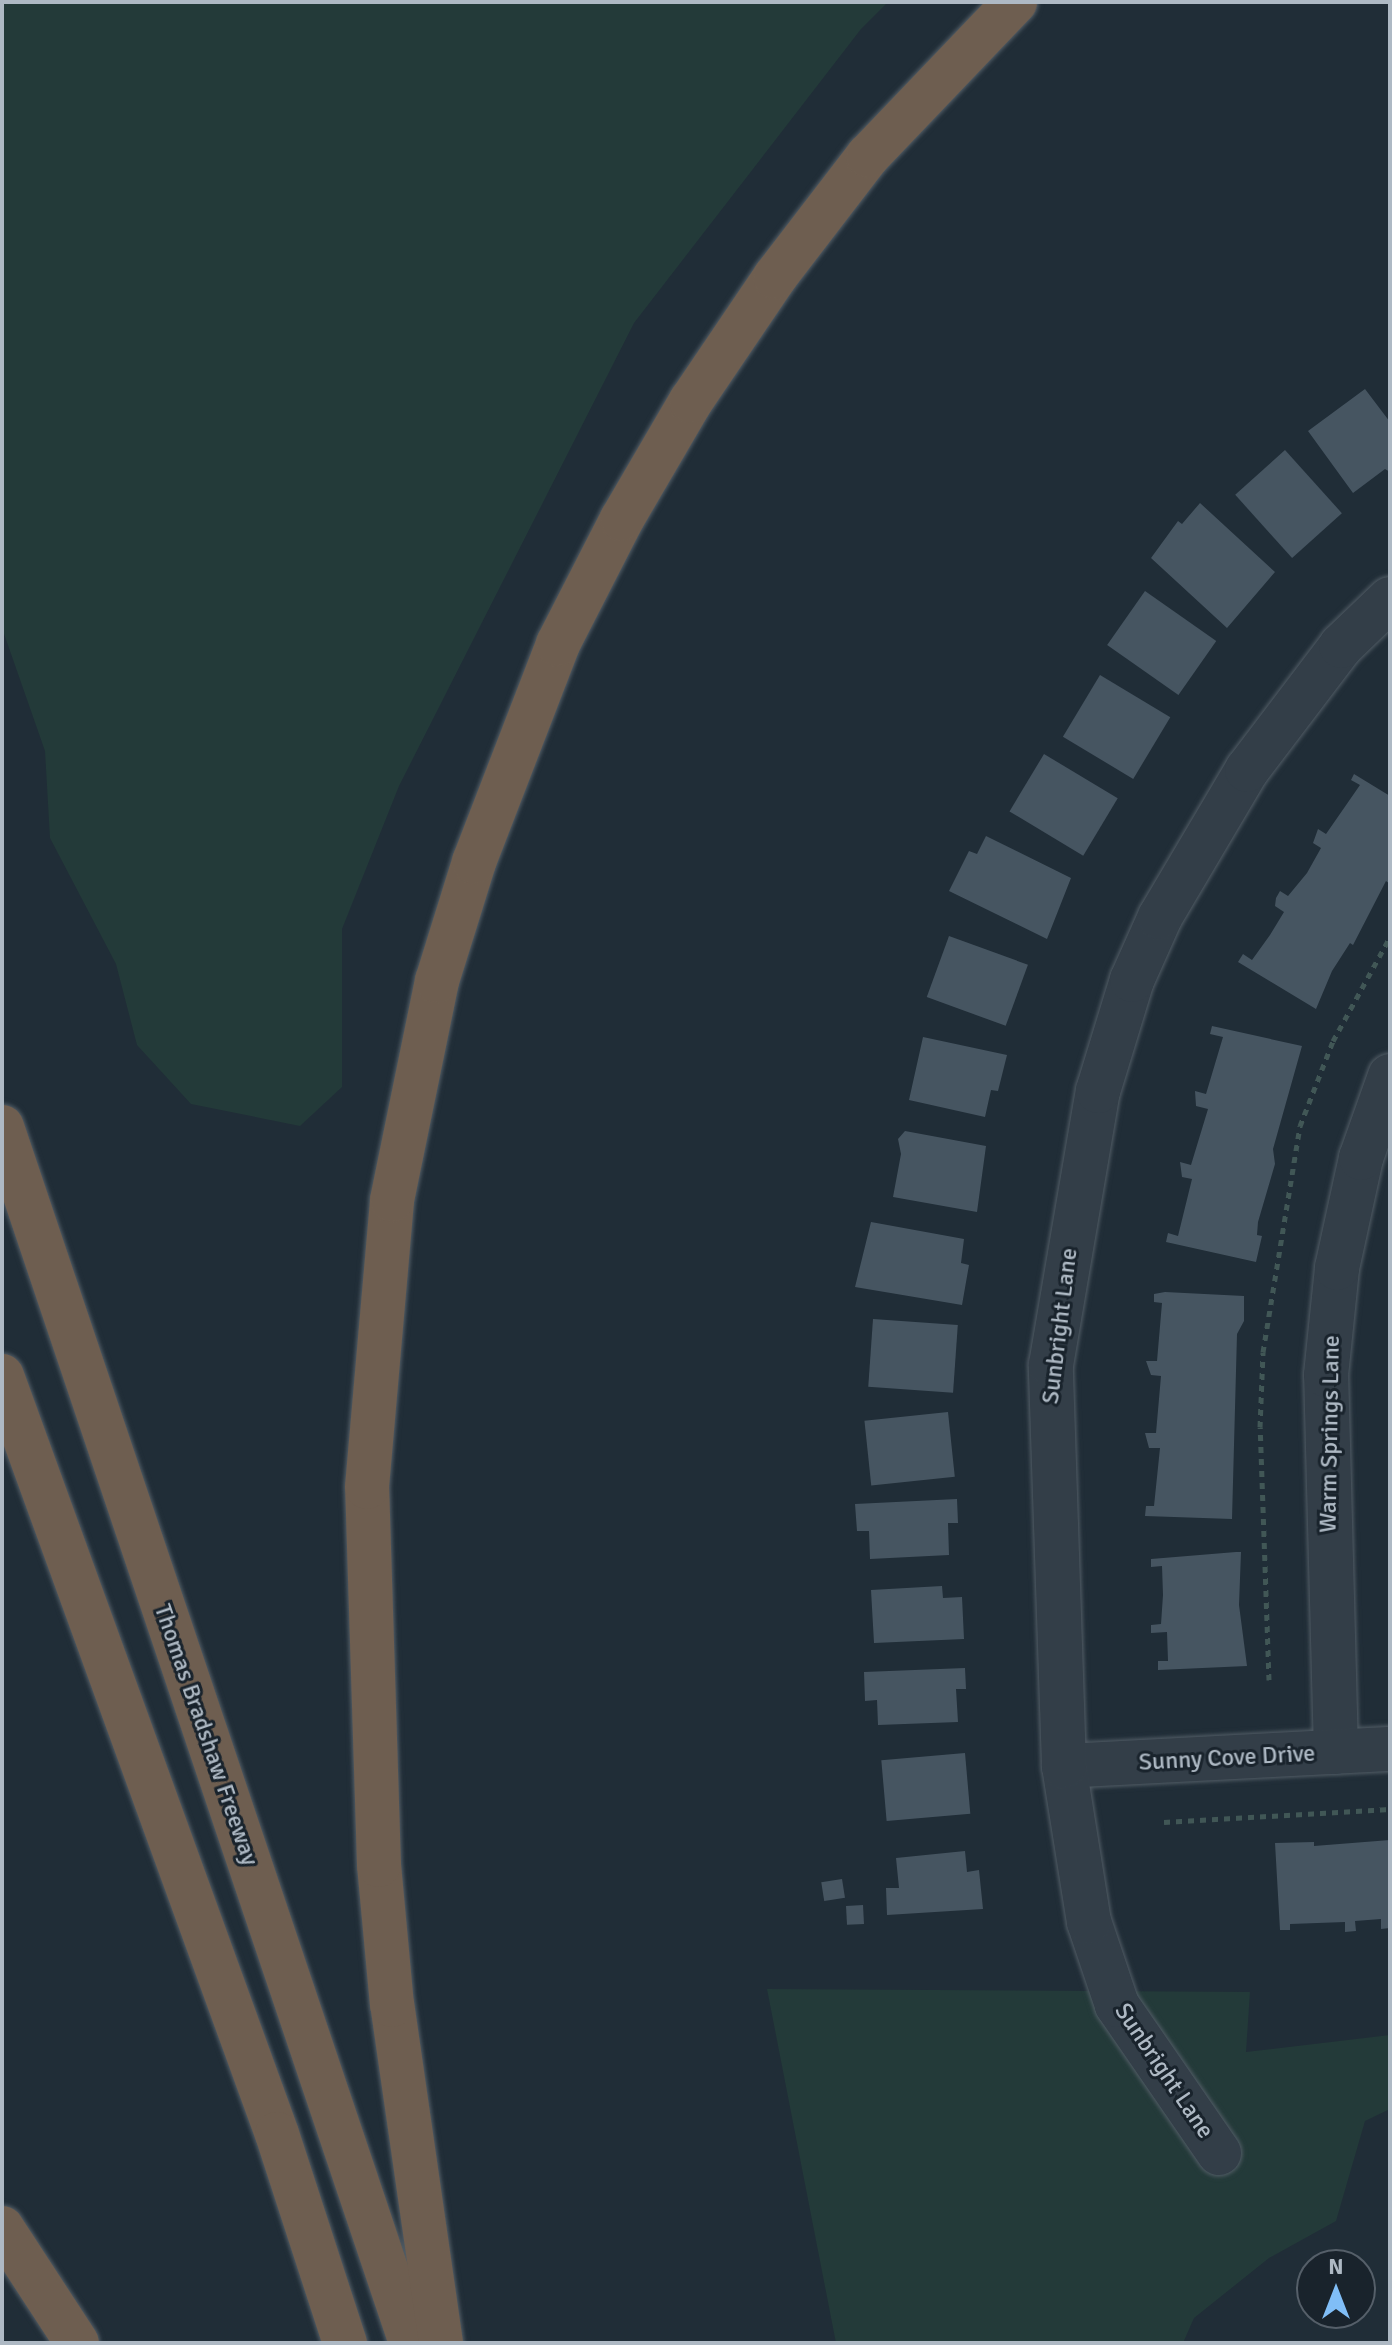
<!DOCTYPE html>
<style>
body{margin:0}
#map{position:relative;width:1392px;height:2345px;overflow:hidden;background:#202d37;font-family:Signika,sans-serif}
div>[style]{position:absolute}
.green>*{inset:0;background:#233a39}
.building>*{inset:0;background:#465561;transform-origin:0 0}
.path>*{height:5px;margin-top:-2.5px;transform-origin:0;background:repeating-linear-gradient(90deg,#415756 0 6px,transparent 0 12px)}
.roads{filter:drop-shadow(0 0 2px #515c65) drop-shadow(0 0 2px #515c65)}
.minor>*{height:44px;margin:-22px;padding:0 22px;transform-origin:22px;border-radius:22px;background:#333e48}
.motorway>*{height:44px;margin:-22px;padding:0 22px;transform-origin:22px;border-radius:22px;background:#6e5e50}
span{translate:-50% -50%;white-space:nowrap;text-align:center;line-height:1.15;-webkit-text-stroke:6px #19232c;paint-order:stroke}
.street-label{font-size:24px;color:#aeb9c4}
.frame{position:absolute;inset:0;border:4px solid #aeb9c4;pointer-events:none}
.north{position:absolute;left:1296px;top:2249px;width:80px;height:80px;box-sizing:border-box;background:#19232c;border:2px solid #555f69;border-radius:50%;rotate:0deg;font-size:22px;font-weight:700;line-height:32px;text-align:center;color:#aeb9c4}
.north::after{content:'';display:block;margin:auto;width:28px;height:36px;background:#80bef7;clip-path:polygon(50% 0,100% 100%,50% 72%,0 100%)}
</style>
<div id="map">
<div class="green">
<i style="clip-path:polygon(2px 2px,888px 2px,861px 29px,634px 323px,399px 786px,342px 929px,342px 1087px,300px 1126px,191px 1104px,137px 1045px,116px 964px,50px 838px,45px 751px,2px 628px)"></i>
<i style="clip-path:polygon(767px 1989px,1250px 1992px,1246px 2052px,1390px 2035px,1390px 2109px,1365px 2121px,1336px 2221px,1269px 2258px,1194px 2318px,1183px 2343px,836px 2343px)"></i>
</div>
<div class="building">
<i style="clip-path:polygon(1365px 389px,1390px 422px,1390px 472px,1385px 469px,1353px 493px,1308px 431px)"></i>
<i style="left:1285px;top:450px;width:85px;height:67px;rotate:48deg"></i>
<i style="clip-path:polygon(1200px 503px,1275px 572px,1227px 628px,1151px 558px,1178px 521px,1182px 524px)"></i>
<i style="left:1145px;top:591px;width:87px;height:66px;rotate:35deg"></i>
<i style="left:1100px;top:675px;width:82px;height:72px;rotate:31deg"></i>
<i style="left:1044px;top:754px;width:86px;height:67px;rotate:31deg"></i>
<i style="clip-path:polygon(1354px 774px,1390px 796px,1390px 884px,1386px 881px,1353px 945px,1350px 943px,1332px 971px,1316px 1009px,1238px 962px,1243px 954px,1252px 960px,1270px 935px,1284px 912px,1275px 906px,1276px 898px,1280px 891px,1288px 896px,1307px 873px,1321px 848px,1313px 843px,1318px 829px,1326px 834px,1360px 785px,1351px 780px)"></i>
<i style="clip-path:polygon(986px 836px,1071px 878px,1047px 939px,949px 891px,969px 851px,977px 854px)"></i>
<i style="left:949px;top:936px;width:84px;height:65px;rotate:20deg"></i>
<i style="clip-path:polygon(1212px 1026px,1302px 1046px,1273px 1149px,1275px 1164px,1258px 1222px,1257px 1235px,1262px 1236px,1256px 1262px,1166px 1242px,1168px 1233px,1178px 1236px,1192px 1179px,1182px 1177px,1180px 1162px,1191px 1165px,1208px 1109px,1196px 1106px,1195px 1091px,1206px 1094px,1223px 1037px,1210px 1034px)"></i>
<i style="clip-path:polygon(923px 1037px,1007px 1055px,998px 1091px,991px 1090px,985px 1117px,909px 1100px)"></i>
<i style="clip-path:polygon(905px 1131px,986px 1146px,977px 1212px,893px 1197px,901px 1154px,898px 1139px)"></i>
<i style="clip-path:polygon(871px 1222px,964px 1239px,961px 1263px,969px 1265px,962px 1305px,855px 1287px)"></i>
<i style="clip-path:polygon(1165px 1292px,1244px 1296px,1244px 1321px,1237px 1334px,1232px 1519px,1145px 1516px,1146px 1506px,1154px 1506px,1160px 1448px,1149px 1448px,1145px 1433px,1156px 1433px,1161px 1376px,1151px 1375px,1146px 1361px,1157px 1361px,1162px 1303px,1154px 1302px,1154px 1294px)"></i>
<i style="left:873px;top:1319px;width:85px;height:68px;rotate:4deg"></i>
<i style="left:948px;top:1412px;width:65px;height:84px;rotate:84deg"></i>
<i style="clip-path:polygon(957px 1499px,958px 1523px,948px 1523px,949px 1555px,870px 1559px,869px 1531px,857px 1531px,855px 1504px)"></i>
<i style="clip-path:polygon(1236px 1552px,1241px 1552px,1239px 1605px,1247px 1666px,1158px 1670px,1158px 1661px,1168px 1661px,1167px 1632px,1151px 1633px,1151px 1625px,1161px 1624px,1163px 1595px,1162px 1566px,1151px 1567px,1151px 1559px)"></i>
<i style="clip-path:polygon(942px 1586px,943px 1598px,962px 1597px,964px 1639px,874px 1643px,871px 1590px)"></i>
<i style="clip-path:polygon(965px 1668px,966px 1689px,956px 1689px,958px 1722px,878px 1725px,877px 1700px,865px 1701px,864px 1672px)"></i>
<i style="left:965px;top:1753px;width:61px;height:84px;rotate:85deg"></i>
<i style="clip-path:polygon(1390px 1840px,1390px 1928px,1381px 1929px,1381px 1919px,1355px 1921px,1356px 1931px,1345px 1932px,1345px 1922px,1290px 1924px,1290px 1930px,1280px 1930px,1275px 1843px,1314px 1842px,1314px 1846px)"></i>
<i style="clip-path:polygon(965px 1851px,967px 1872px,979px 1870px,983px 1909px,887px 1915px,886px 1888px,899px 1888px,896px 1858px)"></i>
<i style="left:842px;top:1879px;width:19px;height:21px;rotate:81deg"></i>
<i style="left:863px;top:1905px;width:19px;height:17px;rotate:87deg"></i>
</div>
<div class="path">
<i style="left:1269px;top:1680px;width:253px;rotate:-92deg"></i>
<i style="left:1260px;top:1427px;width:75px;rotate:-87.7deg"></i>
<i style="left:1263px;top:1352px;width:229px;rotate:-80.7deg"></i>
<i style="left:1300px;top:1126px;width:91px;rotate:-68.8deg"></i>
<i style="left:1333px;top:1041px;width:119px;rotate:-61.3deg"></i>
<i style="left:1164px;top:1822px;width:226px;rotate:-3.3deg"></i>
</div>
<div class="roads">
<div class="minor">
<i style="left:1336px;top:1752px;width:377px;rotate:-91.5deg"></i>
<i style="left:1326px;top:1375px;width:108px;rotate:-84.1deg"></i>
<i style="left:1337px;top:1268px;width:113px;rotate:-77.7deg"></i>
<i style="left:1361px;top:1158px;width:87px;rotate:-70.5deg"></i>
<i style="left:1064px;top:1766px;width:326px;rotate:-3deg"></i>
<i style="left:1219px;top:2153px;width:180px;rotate:-124.6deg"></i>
<i style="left:1117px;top:2005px;width:88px;rotate:-108.6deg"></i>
<i style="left:1089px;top:1922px;width:158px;rotate:-99.1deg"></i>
<i style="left:1064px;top:1766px;width:401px;rotate:-91.9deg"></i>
<i style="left:1051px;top:1365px;width:278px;rotate:-80.3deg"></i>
<i style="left:1098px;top:1091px;width:116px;rotate:-73deg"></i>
<i style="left:1132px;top:980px;width:69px;rotate:-66deg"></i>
<i style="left:1160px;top:917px;width:171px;rotate:-59.4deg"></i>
<i style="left:1247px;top:770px;width:156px;rotate:-52.8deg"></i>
<i style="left:1341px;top:646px;width:68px;rotate:-43.8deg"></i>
</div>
<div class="motorway">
<i style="left:2px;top:1127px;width:1283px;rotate:71.41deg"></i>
<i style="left:2px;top:1376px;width:806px;rotate:70.06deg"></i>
<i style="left:277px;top:2134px;width:220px;rotate:72deg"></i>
<i style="left:2px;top:2228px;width:137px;rotate:56.9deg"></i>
<i style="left:441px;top:2343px;width:342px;rotate:-98.2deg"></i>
<i style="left:392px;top:2005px;width:141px;rotate:-95.3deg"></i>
<i style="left:379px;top:1865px;width:378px;rotate:-91.8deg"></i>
<i style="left:367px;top:1487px;width:288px;rotate:-85deg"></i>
<i style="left:392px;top:1200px;width:224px;rotate:-78.4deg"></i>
<i style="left:437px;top:981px;width:125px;rotate:-72.7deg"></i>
<i style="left:474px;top:862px;width:234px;rotate:-68.9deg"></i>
<i style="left:558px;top:644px;width:140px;rotate:-62.9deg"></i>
<i style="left:622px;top:519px;width:137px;rotate:-59.7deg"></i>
<i style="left:691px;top:401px;width:150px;rotate:-55.9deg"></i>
<i style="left:775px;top:277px;width:153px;rotate:-52.5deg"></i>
<i style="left:868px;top:156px;width:213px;rotate:-46.3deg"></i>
</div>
</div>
<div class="street-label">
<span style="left:1060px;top:1326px;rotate:-83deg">Sunbright Lane</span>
<span style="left:1330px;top:1434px;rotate:-89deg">Warm Springs Lane</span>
<span style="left:206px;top:1735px;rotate:71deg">Thomas Bradshaw Freeway</span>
<span style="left:1227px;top:1758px;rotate:-3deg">Sunny Cove Drive</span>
<span style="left:1164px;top:2071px;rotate:56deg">Sunbright Lane</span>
</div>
<div class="frame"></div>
<div class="north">N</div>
</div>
